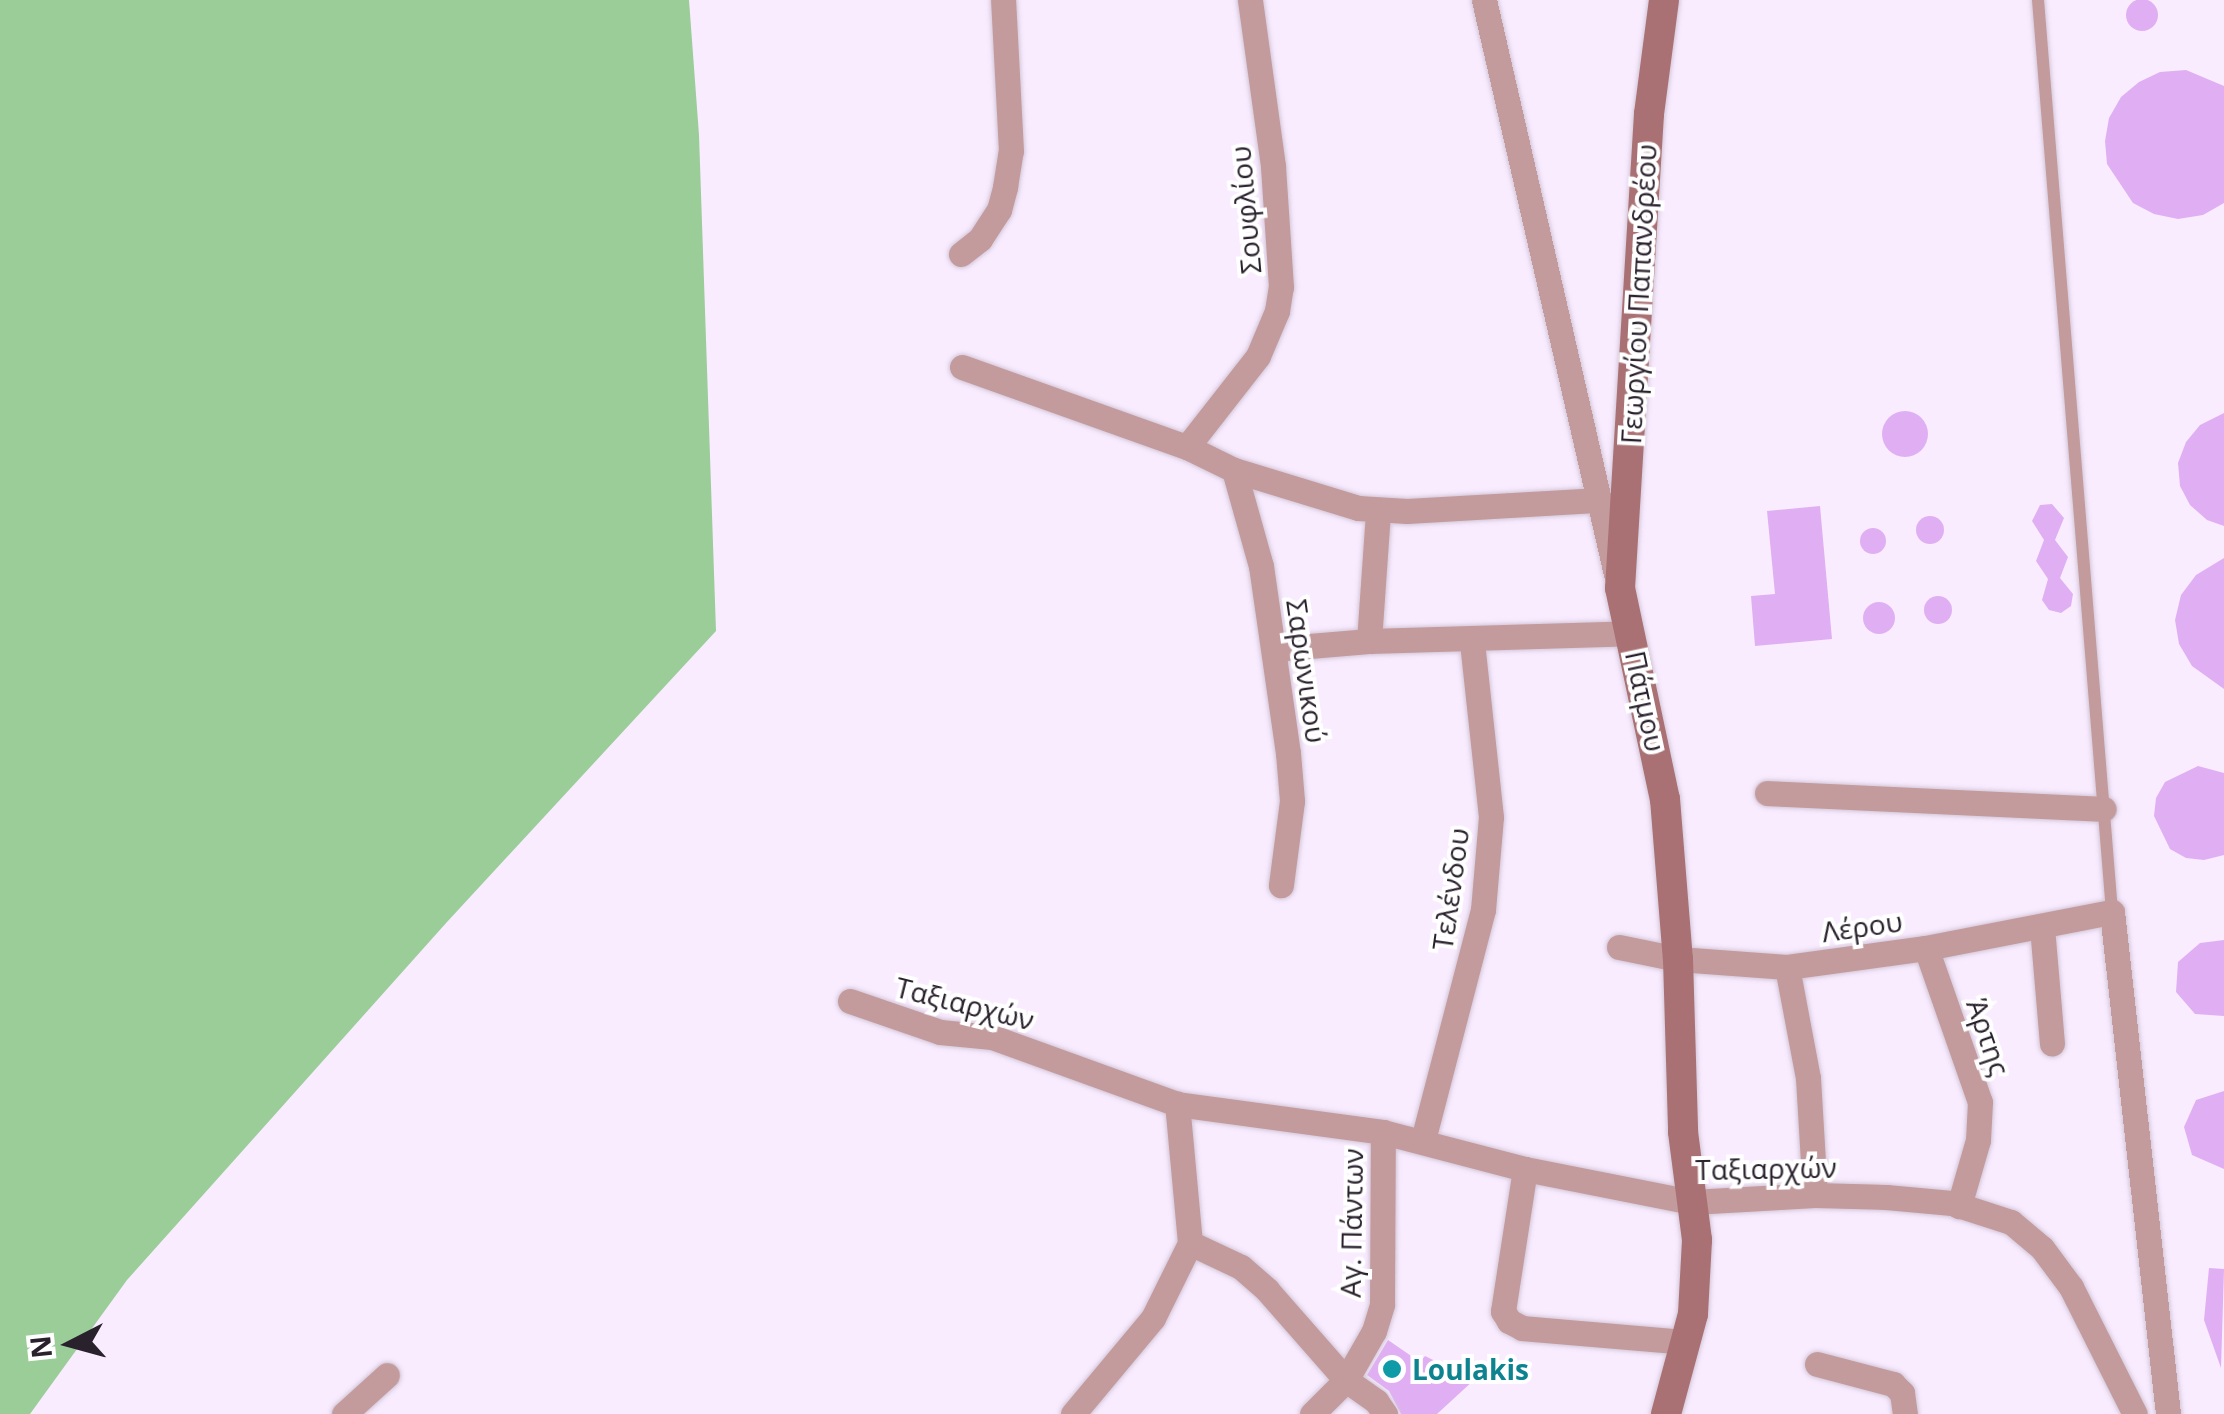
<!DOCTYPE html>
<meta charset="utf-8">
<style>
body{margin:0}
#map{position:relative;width:2224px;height:1414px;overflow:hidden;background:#f9ecff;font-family:"Open Sans",sans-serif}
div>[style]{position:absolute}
.green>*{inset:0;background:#9bcd99}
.building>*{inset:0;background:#e0aff3}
.round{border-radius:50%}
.roads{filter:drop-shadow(0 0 2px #d4c7d9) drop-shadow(0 0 2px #d4c7d9)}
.lane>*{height:12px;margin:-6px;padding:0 6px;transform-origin:6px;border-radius:6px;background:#c39b9d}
.street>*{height:25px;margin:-12.5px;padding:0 12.5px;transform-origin:12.5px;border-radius:12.5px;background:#c39b9d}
.secondary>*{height:30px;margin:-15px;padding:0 15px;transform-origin:15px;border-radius:15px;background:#aa7174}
.dots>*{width:28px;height:28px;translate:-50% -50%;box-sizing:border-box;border:5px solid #fff;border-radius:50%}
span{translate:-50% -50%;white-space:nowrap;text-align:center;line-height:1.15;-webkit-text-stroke:8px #fff;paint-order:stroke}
.street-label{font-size:28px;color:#29212c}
.culture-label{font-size:28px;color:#0d838f;font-weight:700}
.left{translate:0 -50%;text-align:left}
.north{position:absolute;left:20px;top:1294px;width:100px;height:100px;-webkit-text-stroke:8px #fff;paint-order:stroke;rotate:264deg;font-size:28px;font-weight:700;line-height:40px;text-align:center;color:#29212c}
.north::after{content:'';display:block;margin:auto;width:35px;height:45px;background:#29212c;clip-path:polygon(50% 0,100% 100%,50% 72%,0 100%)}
</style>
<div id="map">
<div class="green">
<i style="clip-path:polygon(0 0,689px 0,699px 135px,716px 631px,447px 922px,127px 1280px,30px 1414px,0 1414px)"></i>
</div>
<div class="building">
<i class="round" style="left:2126px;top:-1px;width:32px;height:32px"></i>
<i style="clip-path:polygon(2186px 70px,2224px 86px,2224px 203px,2203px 215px,2178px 219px,2154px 214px,2133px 203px,2107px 164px,2105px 141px,2109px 118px,2121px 97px,2139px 82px,2160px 72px)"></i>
<i class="round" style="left:1882px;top:411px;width:46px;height:46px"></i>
<i style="clip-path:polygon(2224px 413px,2224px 526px,2207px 520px,2190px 505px,2180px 486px,2178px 463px,2186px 442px,2200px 425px)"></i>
<i style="clip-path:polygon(2052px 504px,2064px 518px,2055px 540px,2068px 557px,2060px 578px,2073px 594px,2071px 606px,2061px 613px,2049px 610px,2042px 600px,2048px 579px,2036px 561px,2044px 540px,2032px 521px,2040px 505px)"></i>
<i style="clip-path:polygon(1820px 506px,1832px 639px,1755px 646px,1751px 596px,1775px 594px,1767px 511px)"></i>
<i class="round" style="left:1916px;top:516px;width:28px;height:28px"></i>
<i class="round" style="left:1860px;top:528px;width:26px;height:26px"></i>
<i style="clip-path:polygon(2224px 558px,2224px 689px,2192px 666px,2179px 644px,2175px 620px,2181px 595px,2196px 575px)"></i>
<i class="round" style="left:1924px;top:596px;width:28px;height:28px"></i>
<i class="round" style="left:1863px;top:602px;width:32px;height:32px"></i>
<i style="clip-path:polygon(2198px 766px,2224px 773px,2224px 855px,2204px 860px,2186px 858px,2170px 849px,2154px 816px,2156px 798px,2165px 782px)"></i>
<i style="clip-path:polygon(2224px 940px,2224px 1016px,2195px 1014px,2176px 992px,2178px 962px,2200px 943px)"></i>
<i style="clip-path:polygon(2224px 1091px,2224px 1169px,2192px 1155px,2184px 1127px,2196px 1100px)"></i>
<i style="clip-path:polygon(2209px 1268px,2224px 1269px,2221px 1368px,2204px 1320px)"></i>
<i style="clip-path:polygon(1388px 1340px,1420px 1362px,1425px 1356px,1474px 1380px,1437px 1414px,1401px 1414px,1389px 1391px,1367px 1375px)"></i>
</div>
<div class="roads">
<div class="lane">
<i style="left:2038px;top:0;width:915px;rotate:85.36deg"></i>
</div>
<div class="street">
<i style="left:1484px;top:0;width:589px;rotate:77.05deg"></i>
<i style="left:961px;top:254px;width:24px;rotate:-38deg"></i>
<i style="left:980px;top:239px;width:35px;rotate:-57deg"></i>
<i style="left:999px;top:210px;width:24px;rotate:-75deg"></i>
<i style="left:1005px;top:187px;width:36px;rotate:-81deg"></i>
<i style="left:1011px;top:151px;width:151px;rotate:-93deg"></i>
<i style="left:962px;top:367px;width:239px;rotate:19.6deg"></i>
<i style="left:1187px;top:447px;width:52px;rotate:26.1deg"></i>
<i style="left:1234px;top:470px;width:130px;rotate:17deg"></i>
<i style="left:1358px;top:508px;width:49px;rotate:3.5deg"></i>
<i style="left:1407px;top:511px;width:189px;rotate:-3.3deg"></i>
<i style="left:1187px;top:447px;width:115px;rotate:-52deg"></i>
<i style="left:1258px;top:356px;width:49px;rotate:-67.1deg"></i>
<i style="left:1277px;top:311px;width:24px;rotate:-81deg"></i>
<i style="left:1281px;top:287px;width:121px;rotate:-93.8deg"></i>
<i style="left:1273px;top:166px;width:168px;rotate:-97.9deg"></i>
<i style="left:1234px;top:470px;width:100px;rotate:74.3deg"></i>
<i style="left:1261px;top:566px;width:189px;rotate:81.8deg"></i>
<i style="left:1288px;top:753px;width:48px;rotate:85.2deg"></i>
<i style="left:1292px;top:801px;width:85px;rotate:97.5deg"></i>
<i style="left:1369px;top:641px;width:130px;rotate:-86deg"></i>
<i style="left:1274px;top:649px;width:95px;rotate:-4.8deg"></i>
<i style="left:1369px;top:641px;width:262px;rotate:-1.7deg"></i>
<i style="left:1767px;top:793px;width:337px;rotate:2.7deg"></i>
<i style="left:2042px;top:927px;width:117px;rotate:85.1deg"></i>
<i style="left:1619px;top:947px;width:60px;rotate:11.5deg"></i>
<i style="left:1678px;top:959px;width:109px;rotate:4.2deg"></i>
<i style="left:1787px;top:967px;width:140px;rotate:-7.8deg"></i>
<i style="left:1926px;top:948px;width:189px;rotate:-11deg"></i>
<i style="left:2112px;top:912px;width:505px;rotate:83.63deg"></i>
<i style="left:1926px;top:948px;width:163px;rotate:70.7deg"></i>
<i style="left:1980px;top:1102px;width:38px;rotate:93deg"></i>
<i style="left:1978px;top:1140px;width:69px;rotate:106.1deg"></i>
<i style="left:1787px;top:967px;width:113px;rotate:79.3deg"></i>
<i style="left:1808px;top:1078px;width:117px;rotate:86.6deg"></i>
<i style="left:850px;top:1001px;width:95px;rotate:19deg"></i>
<i style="left:940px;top:1032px;width:52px;rotate:5.5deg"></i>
<i style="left:992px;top:1037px;width:197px;rotate:19.9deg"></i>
<i style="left:1177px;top:1104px;width:208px;rotate:7.7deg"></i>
<i style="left:1383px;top:1132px;width:147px;rotate:14.6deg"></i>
<i style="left:1525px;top:1169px;width:170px;rotate:11.2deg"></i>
<i style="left:1692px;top:1202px;width:123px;rotate:-3.3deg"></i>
<i style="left:1815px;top:1195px;width:71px;rotate:1.6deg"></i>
<i style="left:1886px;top:1197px;width:66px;rotate:5.2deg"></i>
<i style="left:1952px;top:1203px;width:62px;rotate:17.9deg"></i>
<i style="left:2011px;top:1222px;width:40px;rotate:40deg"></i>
<i style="left:2042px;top:1248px;width:49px;rotate:53.4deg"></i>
<i style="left:2071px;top:1287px;width:142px;rotate:63.3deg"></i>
<i style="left:1423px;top:1140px;width:238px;rotate:-75.4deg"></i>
<i style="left:1483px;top:910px;width:93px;rotate:-85.1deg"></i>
<i style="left:1491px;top:817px;width:177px;rotate:-96.2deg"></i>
<i style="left:1525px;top:1169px;width:144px;rotate:98.8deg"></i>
<i style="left:1503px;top:1311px;width:12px;rotate:59deg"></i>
<i style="left:1509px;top:1321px;width:15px;rotate:28deg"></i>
<i style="left:1522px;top:1328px;width:165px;rotate:4.9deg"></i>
<i style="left:1190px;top:1243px;width:56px;rotate:25.2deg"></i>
<i style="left:1241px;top:1267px;width:35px;rotate:41deg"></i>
<i style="left:1267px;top:1290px;width:120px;rotate:48.7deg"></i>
<i style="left:1346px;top:1380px;width:37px;rotate:35deg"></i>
<i style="left:1376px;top:1401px;width:16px;rotate:55deg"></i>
<i style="left:1817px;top:1364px;width:79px;rotate:14.7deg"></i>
<i style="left:1893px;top:1384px;width:13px;rotate:45deg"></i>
<i style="left:1902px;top:1393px;width:21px;rotate:82deg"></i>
<i style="left:344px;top:1414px;width:58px;rotate:-42.2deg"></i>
<i style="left:1073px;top:1414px;width:125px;rotate:-50.2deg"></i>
<i style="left:1153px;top:1318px;width:84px;rotate:-63.7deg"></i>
<i style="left:1190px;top:1243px;width:140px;rotate:-95.3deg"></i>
<i style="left:1312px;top:1414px;width:48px;rotate:-45deg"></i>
<i style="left:1346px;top:1380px;width:56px;rotate:-60.3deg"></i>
<i style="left:1374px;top:1331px;width:28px;rotate:-73deg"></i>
<i style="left:1382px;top:1304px;width:172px;rotate:-89.7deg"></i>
</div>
<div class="secondary">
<i style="left:1664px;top:0;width:115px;rotate:97.5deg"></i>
<i style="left:1649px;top:114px;width:475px;rotate:93.5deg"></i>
<i style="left:1620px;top:588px;width:216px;rotate:78deg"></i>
<i style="left:1665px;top:799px;width:161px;rotate:85.4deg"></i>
<i style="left:1678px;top:959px;width:173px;rotate:88.3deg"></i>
<i style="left:1683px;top:1132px;width:109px;rotate:82.6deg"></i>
<i style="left:1697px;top:1240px;width:74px;rotate:93.1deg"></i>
<i style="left:1693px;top:1314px;width:104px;rotate:105.1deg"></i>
</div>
</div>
<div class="dots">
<i style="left:1392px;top:1369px;background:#0f9aa8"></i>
</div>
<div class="street-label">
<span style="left:1245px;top:210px;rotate:-95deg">Σουφλίου</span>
<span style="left:1638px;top:294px;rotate:-87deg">Γεωργίου Παπανδρέου</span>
<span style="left:1307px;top:671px;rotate:82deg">Σαρωνικού</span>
<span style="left:1646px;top:701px;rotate:78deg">Πάτμου</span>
<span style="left:1450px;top:889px;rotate:-82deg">Τελένδου</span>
<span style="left:1862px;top:926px;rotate:-8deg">Λέρου</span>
<span style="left:965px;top:1003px;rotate:14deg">Ταξιαρχών</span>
<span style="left:1989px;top:1037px;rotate:71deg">Άρτης</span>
<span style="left:1766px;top:1168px;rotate:-1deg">Ταξιαρχών</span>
<span style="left:1351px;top:1223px;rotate:-89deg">Αγ. Πάντων</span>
</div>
<div class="culture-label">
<span class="left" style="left:1412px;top:1369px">Loulakis</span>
</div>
<div class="north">N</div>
</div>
